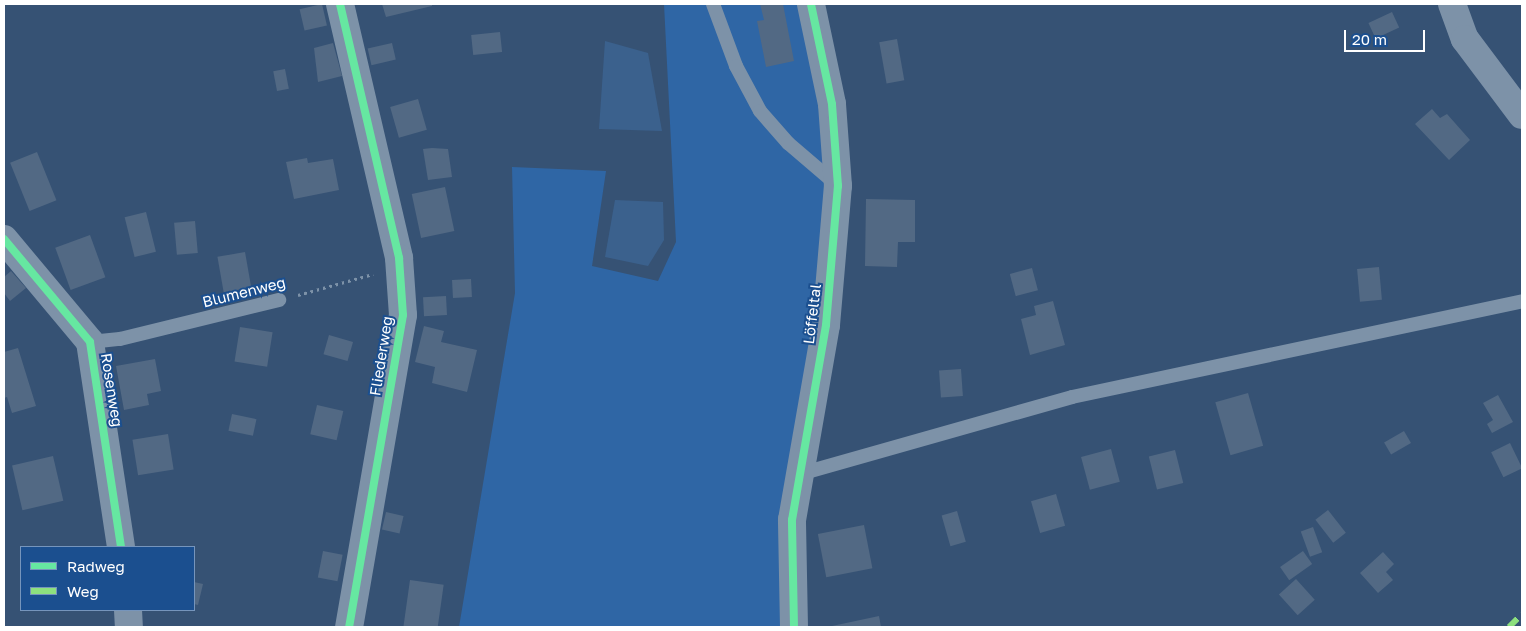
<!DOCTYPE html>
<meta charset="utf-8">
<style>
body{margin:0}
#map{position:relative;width:1526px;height:631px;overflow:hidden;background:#365274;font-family:"Golos Text",sans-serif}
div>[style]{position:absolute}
.green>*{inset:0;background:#2f66a5}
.water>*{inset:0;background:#3b618d}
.building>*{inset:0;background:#526984;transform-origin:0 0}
.path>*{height:3px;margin-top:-1.5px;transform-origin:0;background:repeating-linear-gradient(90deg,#7d92a8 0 2.5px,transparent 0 6.5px)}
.service>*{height:14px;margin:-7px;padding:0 7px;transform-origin:7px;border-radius:7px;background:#7d92a8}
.minor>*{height:28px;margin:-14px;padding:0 14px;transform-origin:14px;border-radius:14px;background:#7d92a8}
.quiet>*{height:6px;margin-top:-3px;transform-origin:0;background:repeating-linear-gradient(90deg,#8de07e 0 12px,transparent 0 18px)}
.cycleway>*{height:8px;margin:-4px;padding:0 4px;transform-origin:4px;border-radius:4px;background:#66e7a1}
span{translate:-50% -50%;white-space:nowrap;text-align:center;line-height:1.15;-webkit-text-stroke:4px #1b4f8f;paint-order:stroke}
.street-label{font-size:15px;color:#fff}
.frame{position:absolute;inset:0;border:5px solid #fff;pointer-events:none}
.legend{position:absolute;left:20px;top:546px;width:175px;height:65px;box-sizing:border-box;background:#1b4f8f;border:1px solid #7695bc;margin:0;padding:6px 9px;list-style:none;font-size:15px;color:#fff}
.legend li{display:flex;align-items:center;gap:10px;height:25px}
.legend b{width:25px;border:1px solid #7695bc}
.scale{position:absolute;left:1344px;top:30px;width:81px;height:22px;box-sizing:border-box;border:2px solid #fff;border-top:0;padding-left:6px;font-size:15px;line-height:18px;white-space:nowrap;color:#fff;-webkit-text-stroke:4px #1b4f8f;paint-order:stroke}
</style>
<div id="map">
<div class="green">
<i style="clip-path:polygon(664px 4px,811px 4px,832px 104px,794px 627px,459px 627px,515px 293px,512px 167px,606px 171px,592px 266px,658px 281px,676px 242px)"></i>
</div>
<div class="water">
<i style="clip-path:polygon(605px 41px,648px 53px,662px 131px,599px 129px)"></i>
<i style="clip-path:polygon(615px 200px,663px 202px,664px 240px,648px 266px,605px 257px)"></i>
</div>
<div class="building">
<i style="left:322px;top:4px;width:22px;height:23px;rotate:77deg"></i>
<i style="clip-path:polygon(382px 4px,432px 4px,432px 6px,386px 17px)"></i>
<i style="clip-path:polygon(760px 4px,783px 4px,794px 61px,766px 67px,757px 21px,764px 20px)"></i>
<i style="left:1392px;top:12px;width:17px;height:26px;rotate:65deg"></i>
<i style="left:500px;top:32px;width:20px;height:29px;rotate:84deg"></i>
<i style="left:897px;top:39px;width:42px;height:18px;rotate:80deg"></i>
<i style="clip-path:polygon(333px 43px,342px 76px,318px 82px,314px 48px)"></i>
<i style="left:392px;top:43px;width:17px;height:25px;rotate:77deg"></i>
<i style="left:285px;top:69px;width:20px;height:12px;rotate:79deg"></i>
<i style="left:418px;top:99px;width:32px;height:29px;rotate:74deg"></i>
<i style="clip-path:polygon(1432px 109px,1440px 118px,1447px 114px,1470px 140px,1449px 160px,1415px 124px)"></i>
<i style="clip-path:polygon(432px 148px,448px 149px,452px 177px,428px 180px,423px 149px)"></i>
<i style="left:37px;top:152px;width:52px;height:29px;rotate:68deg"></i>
<i style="clip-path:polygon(307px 158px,308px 163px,333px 159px,339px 190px,294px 199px,286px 162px)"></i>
<i style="left:445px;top:187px;width:45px;height:34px;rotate:78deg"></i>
<i style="clip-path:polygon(866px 199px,915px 200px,915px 242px,898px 242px,897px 267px,865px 266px)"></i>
<i style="left:146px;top:212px;width:41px;height:22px;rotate:76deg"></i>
<i style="left:195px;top:221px;width:32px;height:21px;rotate:85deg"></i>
<i style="left:90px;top:235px;width:45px;height:37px;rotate:70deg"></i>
<i style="left:245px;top:252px;width:36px;height:28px;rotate:80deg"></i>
<i style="left:1379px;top:267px;width:33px;height:22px;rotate:85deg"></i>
<i style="left:1032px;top:268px;width:23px;height:23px;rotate:75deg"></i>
<i style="clip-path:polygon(11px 271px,26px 288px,10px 301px,4px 293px,4px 277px)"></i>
<i style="left:471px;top:279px;width:18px;height:19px;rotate:87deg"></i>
<i style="left:446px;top:296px;width:19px;height:23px;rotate:87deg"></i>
<i style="clip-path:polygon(1053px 301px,1065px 345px,1030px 355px,1021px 319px,1036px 315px,1034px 306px)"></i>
<i style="clip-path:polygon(424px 326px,444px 331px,441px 342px,477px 350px,467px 392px,432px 383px,435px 367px,415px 362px)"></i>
<i style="left:240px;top:327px;width:33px;height:35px;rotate:9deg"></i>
<i style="left:329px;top:335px;width:25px;height:20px;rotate:16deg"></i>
<i style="clip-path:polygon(18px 348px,36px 406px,12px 413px,7px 397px,4px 398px,4px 352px)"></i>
<i style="clip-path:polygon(155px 359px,161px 391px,147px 394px,149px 405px,124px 410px,116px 366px)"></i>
<i style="left:961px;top:369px;width:27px;height:22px;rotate:86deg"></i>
<i style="left:1248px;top:393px;width:55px;height:34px;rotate:74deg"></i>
<i style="clip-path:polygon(1498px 395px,1513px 422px,1492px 433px,1487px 424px,1493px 420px,1483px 403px)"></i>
<i style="left:317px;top:405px;width:27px;height:30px;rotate:13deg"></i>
<i style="left:232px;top:414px;width:25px;height:17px;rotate:12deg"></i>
<i style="left:1404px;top:431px;width:14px;height:23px;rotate:60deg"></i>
<i style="left:168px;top:434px;width:36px;height:36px;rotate:81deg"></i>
<i style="left:1510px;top:443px;width:28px;height:21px;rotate:64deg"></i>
<i style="left:1111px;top:449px;width:34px;height:31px;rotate:75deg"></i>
<i style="left:1175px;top:450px;width:34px;height:27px;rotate:76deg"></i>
<i style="left:53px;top:456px;width:46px;height:42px;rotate:77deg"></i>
<i style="left:1056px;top:494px;width:33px;height:26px;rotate:74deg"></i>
<i style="left:1328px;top:510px;width:29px;height:16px;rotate:52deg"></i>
<i style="left:957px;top:511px;width:32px;height:16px;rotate:74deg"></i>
<i style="left:386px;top:512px;width:18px;height:18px;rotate:13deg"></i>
<i style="left:864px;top:525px;width:44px;height:47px;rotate:79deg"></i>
<i style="left:1313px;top:527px;width:27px;height:13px;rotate:70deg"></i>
<i style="left:323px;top:551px;width:20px;height:27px;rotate:11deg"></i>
<i style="left:1303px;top:551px;width:16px;height:28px;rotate:55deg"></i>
<i style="clip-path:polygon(1383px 552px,1394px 564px,1386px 572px,1393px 580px,1378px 593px,1360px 573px)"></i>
<i style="left:1296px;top:579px;width:28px;height:23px;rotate:48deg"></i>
<i style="left:410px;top:580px;width:34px;height:48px;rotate:8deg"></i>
<i style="clip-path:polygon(194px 582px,203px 584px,198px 605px,194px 604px)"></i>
<i style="clip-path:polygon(879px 616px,881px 627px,832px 627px,832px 626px)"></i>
</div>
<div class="path">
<i style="left:298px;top:295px;width:78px;rotate:-15.6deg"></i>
</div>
<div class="service">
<i style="left:713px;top:4px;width:66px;rotate:69.6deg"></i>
<i style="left:736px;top:66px;width:51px;rotate:61.9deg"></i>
<i style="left:760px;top:111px;width:43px;rotate:48.8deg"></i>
<i style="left:788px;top:143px;width:65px;rotate:40.6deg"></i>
<i style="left:90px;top:342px;width:30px;rotate:-6deg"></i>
<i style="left:120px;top:339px;width:164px;rotate:-13.8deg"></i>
<i style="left:800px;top:474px;width:283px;rotate:-15.8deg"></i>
<i style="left:1072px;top:397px;width:460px;rotate:-12deg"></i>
</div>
<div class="minor">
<i style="left:340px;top:4px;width:261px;rotate:76.9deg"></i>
<i style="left:399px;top:258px;width:57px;rotate:86deg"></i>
<i style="left:403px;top:315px;width:317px;rotate:99.8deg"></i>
<i style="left:1452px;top:4px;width:37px;rotate:70deg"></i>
<i style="left:1465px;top:39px;width:95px;rotate:53.1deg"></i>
<i style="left:4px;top:239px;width:134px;rotate:50.1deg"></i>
<i style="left:90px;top:342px;width:207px;rotate:81.4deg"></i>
<i style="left:128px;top:610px;width:17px;rotate:87deg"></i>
<i style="left:794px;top:627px;width:107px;rotate:-91.1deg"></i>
<i style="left:792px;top:520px;width:198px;rotate:-80.1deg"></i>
<i style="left:826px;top:325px;width:140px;rotate:-85.1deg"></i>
<i style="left:838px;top:186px;width:82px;rotate:-94.2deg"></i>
<i style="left:832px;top:104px;width:102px;rotate:-101.9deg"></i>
</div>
<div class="quiet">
<i style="left:1509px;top:627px;width:18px;rotate:-45deg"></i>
</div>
<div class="cycleway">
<i style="left:340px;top:4px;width:261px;rotate:76.9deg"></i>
<i style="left:399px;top:258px;width:57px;rotate:86deg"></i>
<i style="left:403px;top:315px;width:317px;rotate:99.8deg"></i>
<i style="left:4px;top:239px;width:134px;rotate:50.1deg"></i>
<i style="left:90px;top:342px;width:207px;rotate:81.4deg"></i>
<i style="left:794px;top:627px;width:107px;rotate:-91.1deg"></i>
<i style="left:792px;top:520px;width:198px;rotate:-80.1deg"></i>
<i style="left:826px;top:325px;width:140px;rotate:-85.1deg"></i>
<i style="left:838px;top:186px;width:82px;rotate:-94.2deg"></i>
<i style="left:832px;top:104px;width:102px;rotate:-101.9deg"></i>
</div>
<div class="street-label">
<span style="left:244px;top:292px;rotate:-14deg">Blumenweg</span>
<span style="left:812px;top:314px;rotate:-83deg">Löffeltal</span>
<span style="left:381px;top:356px;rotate:-81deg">Fliederweg</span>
<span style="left:112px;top:390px;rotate:81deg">Rosenweg</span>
</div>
<div class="frame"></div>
<ul class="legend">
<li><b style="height:6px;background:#66e7a1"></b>Radweg</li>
<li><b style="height:6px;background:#8de07e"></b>Weg</li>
</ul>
<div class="scale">20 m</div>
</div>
